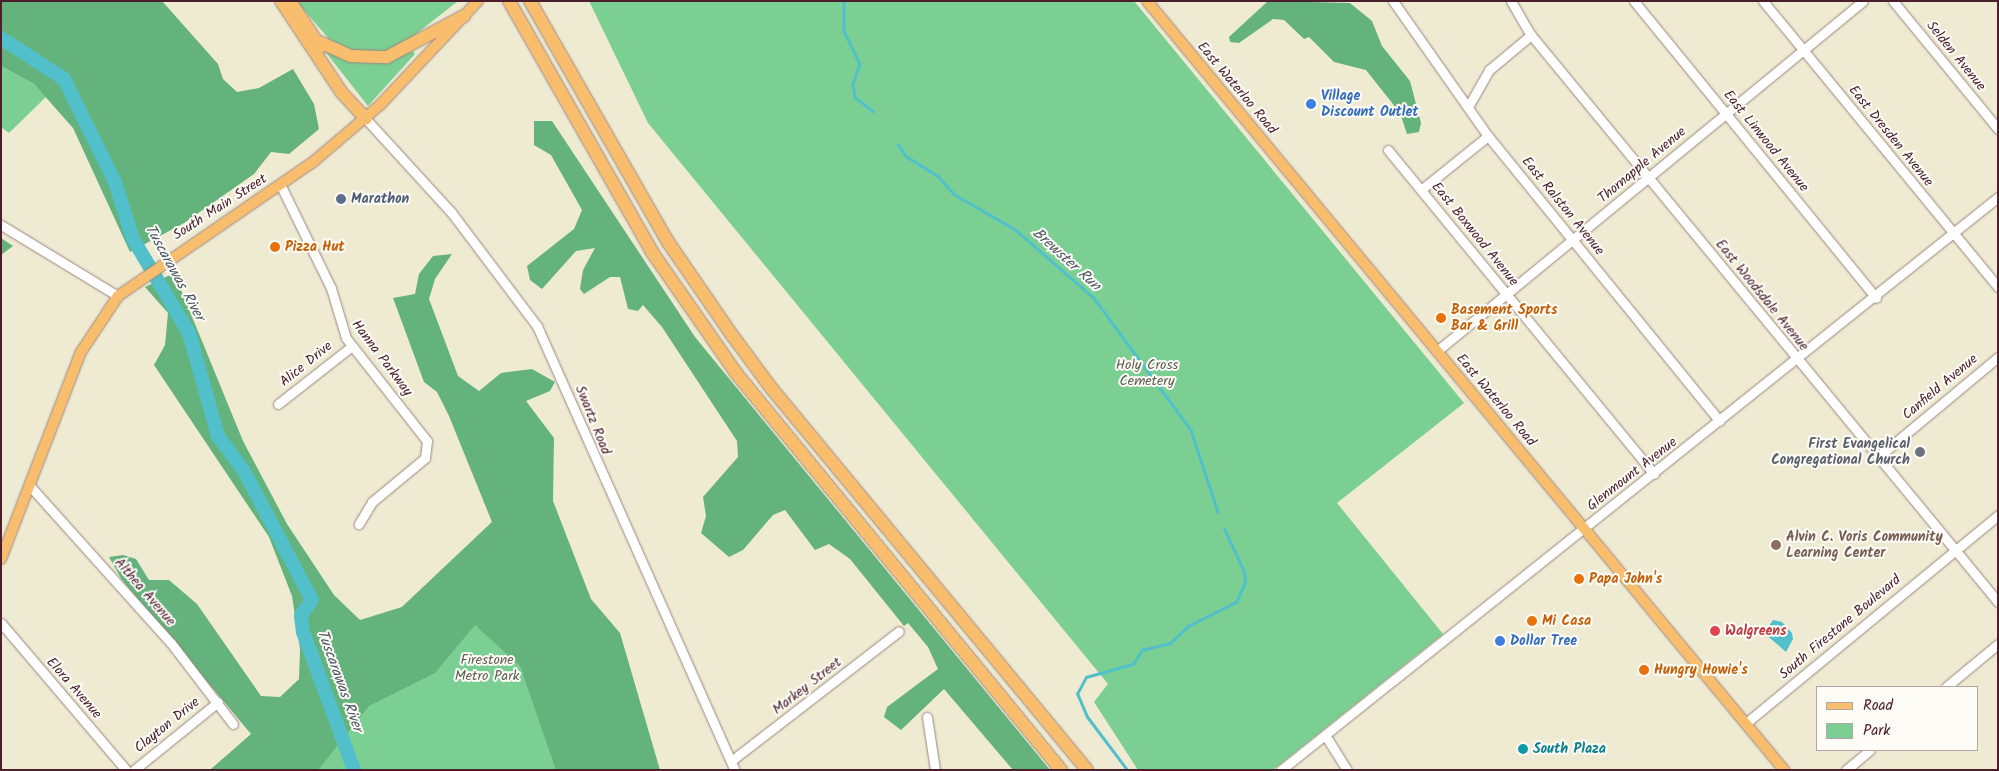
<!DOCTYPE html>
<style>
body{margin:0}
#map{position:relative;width:1999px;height:771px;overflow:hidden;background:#efebd3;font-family:Kalam,sans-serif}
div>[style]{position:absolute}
.green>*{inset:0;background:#7bcf92}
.forest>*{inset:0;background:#64b27c}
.water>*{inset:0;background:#52c0ca}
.stream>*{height:2.5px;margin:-1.25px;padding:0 1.25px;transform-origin:1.25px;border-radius:1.25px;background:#52c0ca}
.river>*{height:14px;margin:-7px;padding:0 7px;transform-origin:7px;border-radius:7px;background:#52c0ca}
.roads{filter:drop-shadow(0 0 1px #9c857f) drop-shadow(0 0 1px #9c857f)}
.minor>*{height:9px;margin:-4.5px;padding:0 4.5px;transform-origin:4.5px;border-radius:4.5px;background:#fff}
.major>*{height:10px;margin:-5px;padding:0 5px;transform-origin:5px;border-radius:5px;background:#f9be6d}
.highway>*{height:12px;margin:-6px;padding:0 6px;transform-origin:6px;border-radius:6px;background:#f9be6d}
.dots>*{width:14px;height:14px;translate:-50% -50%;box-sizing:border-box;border:2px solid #fdfcf7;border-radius:50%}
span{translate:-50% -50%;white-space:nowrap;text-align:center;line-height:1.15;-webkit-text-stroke:4px #fdfcf7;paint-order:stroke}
.street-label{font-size:14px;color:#4a1f2b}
.shop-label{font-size:14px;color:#366cbe;font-weight:700}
.left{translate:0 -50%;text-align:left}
.service-label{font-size:14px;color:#4e5e75;font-weight:700}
.food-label{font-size:14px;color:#c56008;font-weight:700}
.park-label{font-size:14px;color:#5b5d4f}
.worship-label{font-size:14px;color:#5b616d;font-weight:700}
.right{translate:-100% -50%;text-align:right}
.education-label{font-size:14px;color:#785e54;font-weight:700}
.health-label{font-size:14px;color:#be3a42;font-weight:700}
.culture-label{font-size:14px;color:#0d838f;font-weight:700}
.water-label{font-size:15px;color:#4d5763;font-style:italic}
.frame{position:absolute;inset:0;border:2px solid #4a1f2b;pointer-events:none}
.legend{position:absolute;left:1816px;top:686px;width:162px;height:65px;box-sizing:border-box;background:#fdfcf7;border:1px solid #b5a4a5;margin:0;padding:6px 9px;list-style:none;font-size:15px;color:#4a1f2b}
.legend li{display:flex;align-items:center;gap:10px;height:25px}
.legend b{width:25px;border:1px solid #b5a4a5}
</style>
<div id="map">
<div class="green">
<i style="clip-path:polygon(296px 1px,458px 1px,402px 45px,380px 54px,351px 51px,329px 39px)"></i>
<i style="clip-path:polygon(589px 1px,1134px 1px,1464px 403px,1337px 503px,1443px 634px,1273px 770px,1138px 770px,1094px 702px,1108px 684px,648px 123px)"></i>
<i style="clip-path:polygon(324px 50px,401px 56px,413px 51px,415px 54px,368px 106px)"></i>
<i style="clip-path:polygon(1px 66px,34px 84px,46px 97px,9px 133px,1px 127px)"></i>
<i style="clip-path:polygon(522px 494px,646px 770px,210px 770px,402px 607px)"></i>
</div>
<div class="forest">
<i style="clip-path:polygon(1px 1px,162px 1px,218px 64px,223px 79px,237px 92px,259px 88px,293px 69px,314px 104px,319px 129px,289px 154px,271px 152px,254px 174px,184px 223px,130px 252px,73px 128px,34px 84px,1px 66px)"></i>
<i style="clip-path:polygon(1268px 1px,1350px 3px,1372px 21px,1382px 46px,1410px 81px,1421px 123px,1419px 132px,1407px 134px,1400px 113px,1366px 70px,1334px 62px,1309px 37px,1304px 39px,1284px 20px,1273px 19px,1239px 43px,1230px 42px,1229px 37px)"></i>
<i style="clip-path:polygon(534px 121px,552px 121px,695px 337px,1050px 770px,1013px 770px,944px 689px,901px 730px,884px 717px,887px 707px,938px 669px,928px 647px,908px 623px,904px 626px,850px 559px,829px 544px,815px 550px,785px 510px,773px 515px,743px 550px,729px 557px,701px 533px,706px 516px,703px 497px,738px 457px,737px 441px,662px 327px,643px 305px,638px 311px,628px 309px,620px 277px,610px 277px,584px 294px,580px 289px,583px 270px,595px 248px,576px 251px,542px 289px,530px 280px,527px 266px,574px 229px,582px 210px,551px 155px,534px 145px)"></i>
<i style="clip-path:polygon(1px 238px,13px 246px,1px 255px)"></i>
<i style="clip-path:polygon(452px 254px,435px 279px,429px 299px,458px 376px,479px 391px,501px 373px,532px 369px,555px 382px,550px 391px,526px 401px,554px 438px,553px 501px,591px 599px,620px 633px,660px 770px,556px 770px,520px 666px,475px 625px,435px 673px,369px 706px,318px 770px,210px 770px,251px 734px,122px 580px,109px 557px,123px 555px,136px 559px,149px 580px,169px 580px,197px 604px,261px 696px,280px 697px,299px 679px,300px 649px,292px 596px,269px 537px,154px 365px,165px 345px,168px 313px,145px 287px,170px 275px,179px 285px,243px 441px,287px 524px,334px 595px,360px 620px,402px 607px,492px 522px,449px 416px,437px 392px,424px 382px,393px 298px,415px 294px,419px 274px,433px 256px)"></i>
</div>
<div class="water">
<i style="clip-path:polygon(1773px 620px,1782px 622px,1792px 633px,1793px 639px,1786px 652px,1764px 633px)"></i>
</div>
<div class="stream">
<i style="left:844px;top:1px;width:30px;rotate:90deg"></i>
<i style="left:844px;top:31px;width:37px;rotate:64deg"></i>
<i style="left:860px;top:64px;width:21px;rotate:109deg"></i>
<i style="left:853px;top:84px;width:13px;rotate:81deg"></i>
<i style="left:855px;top:97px;width:23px;rotate:38deg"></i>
<i style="left:898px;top:144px;width:14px;rotate:56deg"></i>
<i style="left:906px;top:156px;width:38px;rotate:32deg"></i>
<i style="left:938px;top:176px;width:24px;rotate:48deg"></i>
<i style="left:954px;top:194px;width:72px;rotate:30.1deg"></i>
<i style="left:1016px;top:230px;width:103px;rotate:41.1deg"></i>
<i style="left:1094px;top:298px;width:164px;rotate:53.7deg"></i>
<i style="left:1191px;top:430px;width:86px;rotate:71.8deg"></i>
<i style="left:1127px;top:770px;width:66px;rotate:-127deg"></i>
<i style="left:1087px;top:717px;width:25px;rotate:-113deg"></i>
<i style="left:1077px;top:694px;width:19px;rotate:-62deg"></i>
<i style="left:1086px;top:677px;width:49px;rotate:-15.5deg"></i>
<i style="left:1133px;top:664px;width:17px;rotate:-57deg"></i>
<i style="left:1142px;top:650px;width:29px;rotate:-14deg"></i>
<i style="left:1170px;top:643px;width:25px;rotate:-43deg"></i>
<i style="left:1188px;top:626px;width:54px;rotate:-26.6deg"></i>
<i style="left:1236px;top:602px;width:21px;rotate:-65deg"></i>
<i style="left:1245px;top:583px;width:11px;rotate:-95deg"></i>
<i style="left:1244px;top:572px;width:47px;rotate:-114.9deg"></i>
</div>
<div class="river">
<i style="left:1px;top:38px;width:75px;rotate:33.1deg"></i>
<i style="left:64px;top:79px;width:115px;rotate:63.7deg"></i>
<i style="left:115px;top:182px;width:60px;rotate:72.5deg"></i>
<i style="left:133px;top:239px;width:109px;rotate:59.2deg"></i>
<i style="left:189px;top:333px;width:107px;rotate:74.3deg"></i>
<i style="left:218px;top:436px;width:44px;rotate:53.4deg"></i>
<i style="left:244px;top:471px;width:146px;rotate:62.2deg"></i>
<i style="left:312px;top:600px;width:19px;rotate:125deg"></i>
<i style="left:301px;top:616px;width:16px;rotate:83deg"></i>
<i style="left:303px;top:632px;width:147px;rotate:69.7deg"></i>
</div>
<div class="roads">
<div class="minor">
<i style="left:1393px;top:1px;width:165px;rotate:54.9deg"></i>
<i style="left:1488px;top:136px;width:367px;rotate:50.9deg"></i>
<i style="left:1511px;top:1px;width:39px;rotate:60deg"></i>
<i style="left:1531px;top:35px;width:735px;rotate:50.52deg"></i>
<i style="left:1634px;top:1px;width:383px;rotate:50.8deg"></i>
<i style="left:1763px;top:1px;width:370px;rotate:50.6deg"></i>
<i style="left:1893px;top:1px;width:166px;rotate:50.6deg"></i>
<i style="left:1468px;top:107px;width:43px;rotate:-60.4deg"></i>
<i style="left:1489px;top:70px;width:55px;rotate:-39.8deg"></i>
<i style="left:366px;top:119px;width:126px;rotate:47.6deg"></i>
<i style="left:451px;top:212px;width:143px;rotate:53deg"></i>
<i style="left:537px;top:326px;width:486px;rotate:66deg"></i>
<i style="left:1388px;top:150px;width:419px;rotate:50.6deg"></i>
<i style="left:280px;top:184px;width:116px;rotate:63.9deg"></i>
<i style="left:331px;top:288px;width:52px;rotate:73.3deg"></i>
<i style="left:346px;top:338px;width:131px;rotate:51.8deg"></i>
<i style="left:427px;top:441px;width:17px;rotate:97deg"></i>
<i style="left:425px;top:458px;width:69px;rotate:140.3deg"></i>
<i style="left:372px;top:502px;width:26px;rotate:121deg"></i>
<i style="left:1422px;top:189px;width:85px;rotate:-38.8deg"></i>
<i style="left:1px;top:225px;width:137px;rotate:31.3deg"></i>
<i style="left:1437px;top:351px;width:551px;rotate:-39.41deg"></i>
<i style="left:278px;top:404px;width:94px;rotate:-38.1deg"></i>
<i style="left:1878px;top:457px;width:156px;rotate:-39.8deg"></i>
<i style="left:29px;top:485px;width:212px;rotate:48.1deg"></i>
<i style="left:171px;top:643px;width:102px;rotate:52.6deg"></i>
<i style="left:1px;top:623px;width:193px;rotate:49.6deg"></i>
<i style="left:1946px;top:687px;width:67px;rotate:-39.6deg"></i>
<i style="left:927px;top:717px;width:54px;rotate:81.4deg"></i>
<i style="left:1746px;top:723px;width:327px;rotate:-39.5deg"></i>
<i style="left:1325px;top:735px;width:41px;rotate:57.8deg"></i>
<i style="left:731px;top:761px;width:212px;rotate:-37.7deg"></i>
<i style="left:134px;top:770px;width:108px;rotate:-39deg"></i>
<i style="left:1281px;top:770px;width:918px;rotate:-38.63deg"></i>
<i style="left:1846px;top:770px;width:31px;rotate:-40deg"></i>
</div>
<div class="major">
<i style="left:1147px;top:1px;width:999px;rotate:50.36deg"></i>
<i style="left:1px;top:559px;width:222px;rotate:-68.9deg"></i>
<i style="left:81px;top:352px;width:67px;rotate:-56.5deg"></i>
<i style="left:118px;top:296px;width:237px;rotate:-34.5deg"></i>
<i style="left:313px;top:162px;width:88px;rotate:-40.4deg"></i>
<i style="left:380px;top:105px;width:143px;rotate:-46.7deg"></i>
</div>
<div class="highway">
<i style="left:281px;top:1px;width:110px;rotate:56.5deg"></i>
<i style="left:342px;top:93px;width:35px;rotate:47deg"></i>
<i style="left:290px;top:1px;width:55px;rotate:56.9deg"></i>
<i style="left:509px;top:1px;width:289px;rotate:60.3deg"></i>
<i style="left:652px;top:252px;width:147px;rotate:55.2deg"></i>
<i style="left:736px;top:373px;width:513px;rotate:50.69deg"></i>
<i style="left:530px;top:1px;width:278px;rotate:60.2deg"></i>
<i style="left:668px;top:242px;width:113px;rotate:55.5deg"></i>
<i style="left:732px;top:335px;width:67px;rotate:53.5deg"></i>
<i style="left:772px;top:389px;width:494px;rotate:50.4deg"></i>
<i style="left:317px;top:41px;width:37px;rotate:24deg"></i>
<i style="left:351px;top:56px;width:36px;rotate:2deg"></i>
<i style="left:387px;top:57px;width:87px;rotate:-28deg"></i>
</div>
</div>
<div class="dots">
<i style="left:1311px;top:104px;background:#3f7fe0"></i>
<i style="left:341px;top:199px;background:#5c6f8a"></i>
<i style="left:275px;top:247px;background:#e8710a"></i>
<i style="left:1441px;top:318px;background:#e8710a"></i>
<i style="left:1920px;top:452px;background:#6b7280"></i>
<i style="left:1776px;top:545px;background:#8d6e63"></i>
<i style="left:1579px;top:579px;background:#e8710a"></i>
<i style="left:1532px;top:621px;background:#e8710a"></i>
<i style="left:1715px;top:631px;background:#e0444e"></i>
<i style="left:1500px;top:641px;background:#3f7fe0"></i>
<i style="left:1644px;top:670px;background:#e8710a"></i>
<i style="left:1523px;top:749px;background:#0f9aa8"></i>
</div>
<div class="street-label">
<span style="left:1956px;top:56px;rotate:51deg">Selden Avenue</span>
<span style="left:1237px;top:88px;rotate:50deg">East Waterloo Road</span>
<span style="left:1891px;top:136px;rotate:51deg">East Dresden Avenue</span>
<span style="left:1766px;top:141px;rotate:51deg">East Linwood Avenue</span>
<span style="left:1642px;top:165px;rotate:-40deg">Thornapple Avenue</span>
<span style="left:1563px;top:206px;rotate:51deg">East Ralston Avenue</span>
<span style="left:220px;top:207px;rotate:-33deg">South Main Street</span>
<span style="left:1475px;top:234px;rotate:51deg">East Boxwood Avenue</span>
<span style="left:1762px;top:295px;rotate:51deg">East Woodsdale Avenue</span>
<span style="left:382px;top:358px;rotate:53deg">Hanna Parkway</span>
<span style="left:306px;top:364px;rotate:-39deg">Alice Drive</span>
<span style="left:1940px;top:387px;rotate:-40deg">Canfield Avenue</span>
<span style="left:1496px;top:400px;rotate:50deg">East Waterloo Road</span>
<span style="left:593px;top:420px;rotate:68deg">Swartz Road</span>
<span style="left:1632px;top:474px;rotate:-38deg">Glenmount Avenue</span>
<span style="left:145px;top:592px;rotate:49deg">Althea Avenue</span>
<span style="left:1840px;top:627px;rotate:-40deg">South Firestone Boulevard</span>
<span style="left:807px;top:686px;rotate:-38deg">Markey Street</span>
<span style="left:74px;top:688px;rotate:49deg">Elora Avenue</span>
<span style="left:167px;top:725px;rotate:-39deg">Clayton Drive</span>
</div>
<div class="shop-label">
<span class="left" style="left:1321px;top:104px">Village<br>Discount Outlet</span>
<span class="left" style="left:1510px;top:641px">Dollar Tree</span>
</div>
<div class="service-label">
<span class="left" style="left:351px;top:199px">Marathon</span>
</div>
<div class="food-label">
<span class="left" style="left:285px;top:247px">Pizza Hut</span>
<span class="left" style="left:1451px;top:318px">Basement Sports<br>Bar &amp; Grill</span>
<span class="left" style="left:1589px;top:579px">Papa John's</span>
<span class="left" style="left:1542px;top:621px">Mi Casa</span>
<span class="left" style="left:1654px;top:670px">Hungry Howie's</span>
</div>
<div class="park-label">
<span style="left:1147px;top:373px">Holy Cross<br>Cemetery</span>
<span style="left:487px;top:668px">Firestone<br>Metro Park</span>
</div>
<div class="worship-label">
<span class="right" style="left:1910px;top:452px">First Evangelical<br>Congregational Church</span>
</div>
<div class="education-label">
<span class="left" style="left:1786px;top:545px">Alvin C. Voris Community<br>Learning Center</span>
</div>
<div class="health-label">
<span class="left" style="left:1725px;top:631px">Walgreens</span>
</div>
<div class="culture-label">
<span class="left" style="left:1533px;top:749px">South Plaza</span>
</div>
<div class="water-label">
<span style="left:1066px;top:260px;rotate:42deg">Brewster Run</span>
<span style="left:174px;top:273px;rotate:61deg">Tuscarawas River</span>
<span style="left:339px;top:681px;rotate:70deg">Tuscarawas River</span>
</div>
<div class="frame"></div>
<ul class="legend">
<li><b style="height:6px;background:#f9be6d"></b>Road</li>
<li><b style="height:14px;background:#7bcf92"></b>Park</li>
</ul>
</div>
